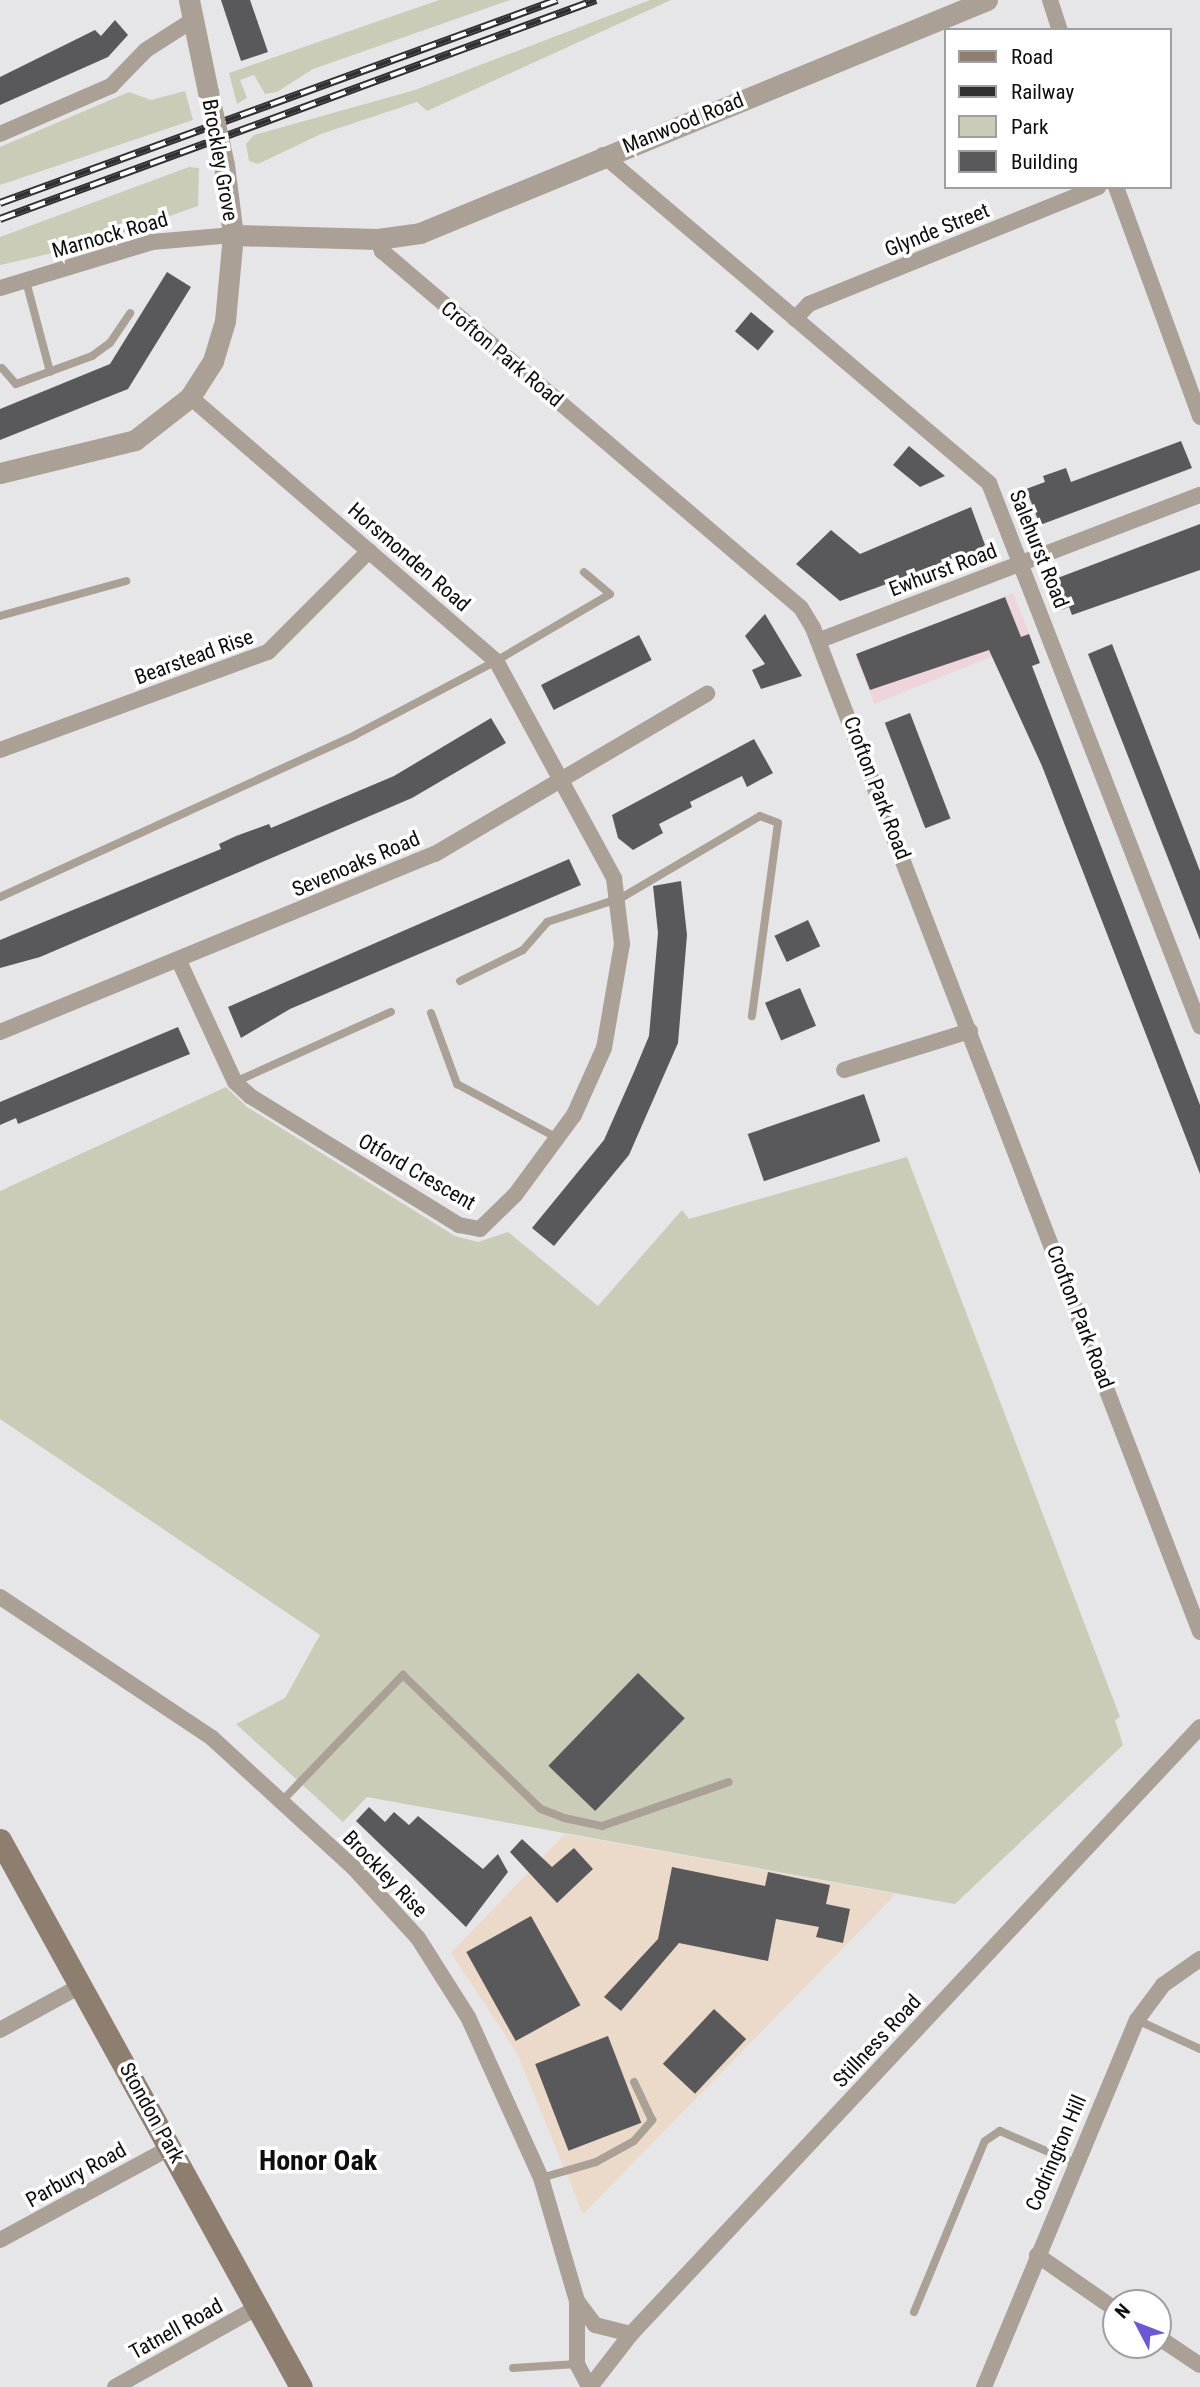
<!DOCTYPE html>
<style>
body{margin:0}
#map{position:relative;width:1200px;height:2387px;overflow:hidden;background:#e6e6e9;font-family:"Roboto Condensed",sans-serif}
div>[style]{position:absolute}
.commercial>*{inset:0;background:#eed5dc;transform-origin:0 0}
.education>*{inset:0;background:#ebd9c9}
.green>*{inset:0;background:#caccb8}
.building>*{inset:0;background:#59585b;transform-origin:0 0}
.service>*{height:8px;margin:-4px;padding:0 4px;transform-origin:4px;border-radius:4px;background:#aaa096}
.minor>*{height:16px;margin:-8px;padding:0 8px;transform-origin:8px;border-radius:8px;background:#aaa096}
.tertiary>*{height:21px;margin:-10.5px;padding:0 10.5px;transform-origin:10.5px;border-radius:10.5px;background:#aaa096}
.secondary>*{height:23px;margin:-11.5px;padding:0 11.5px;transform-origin:11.5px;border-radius:11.5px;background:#8d7e6f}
.rail>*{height:8px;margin-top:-4px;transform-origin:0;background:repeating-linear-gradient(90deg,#fff 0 16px,#303032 0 32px);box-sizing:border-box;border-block:2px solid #303032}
.tertiary-bridge>*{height:21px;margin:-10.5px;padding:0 10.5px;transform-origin:10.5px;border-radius:10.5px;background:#aaa096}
span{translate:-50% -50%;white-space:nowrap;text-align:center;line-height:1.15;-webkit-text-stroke:7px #fff;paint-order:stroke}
.street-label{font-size:21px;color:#0e0e0f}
.district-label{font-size:28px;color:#0e0e0f;font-weight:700}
.legend{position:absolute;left:944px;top:28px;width:228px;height:161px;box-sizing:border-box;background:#fff;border:2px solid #9f9f9f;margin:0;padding:9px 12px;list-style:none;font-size:21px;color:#0e0e0f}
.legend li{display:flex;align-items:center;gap:14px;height:35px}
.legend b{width:35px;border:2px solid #9f9f9f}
.north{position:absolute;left:1102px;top:2289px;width:70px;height:70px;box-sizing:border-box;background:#fff;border:2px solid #9f9f9f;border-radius:50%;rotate:312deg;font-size:19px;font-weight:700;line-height:28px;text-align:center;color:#0e0e0f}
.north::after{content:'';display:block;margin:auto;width:24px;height:32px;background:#6c58d2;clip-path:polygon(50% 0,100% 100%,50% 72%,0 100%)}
</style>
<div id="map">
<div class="commercial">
<i style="left:1013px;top:593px;width:51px;height:170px;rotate:68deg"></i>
</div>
<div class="education">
<i style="clip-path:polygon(565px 1834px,896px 1894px,583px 2214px,517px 2053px,451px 1953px)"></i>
</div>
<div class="green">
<i style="clip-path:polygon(439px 0,510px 0,313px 69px,277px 92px,265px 94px,254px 75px,240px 80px,247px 98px,237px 104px,229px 73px)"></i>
<i style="clip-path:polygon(650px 0,671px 0,427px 111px,417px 102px,321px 134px,258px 164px,249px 161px,246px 144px,254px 135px,415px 90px)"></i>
<i style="clip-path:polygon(185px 91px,193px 120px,0 185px,0 147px,129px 92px,151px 100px)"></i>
<i style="clip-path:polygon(189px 167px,199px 168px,198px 206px,88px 245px,0 265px,0 237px)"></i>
<i style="clip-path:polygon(226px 1087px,247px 1107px,455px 1236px,478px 1242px,508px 1232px,598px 1306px,682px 1210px,689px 1219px,907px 1157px,1120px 1717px,1115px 1720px,1123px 1745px,955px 1904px,367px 1797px,343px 1822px,236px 1724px,285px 1698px,320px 1635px,0 1419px,0 1191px)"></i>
</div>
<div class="building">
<i style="clip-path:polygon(221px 0,250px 0,268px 52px,241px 61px)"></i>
<i style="clip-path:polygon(115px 20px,128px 35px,108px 57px,0 105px,0 77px,95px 30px,101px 36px)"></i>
<i style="clip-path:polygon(167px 272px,191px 287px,128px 389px,0 440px,0 409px,110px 364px)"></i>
<i style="left:751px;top:312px;width:30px;height:25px;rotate:40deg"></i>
<i style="clip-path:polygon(1181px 441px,1192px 468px,1040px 525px,1026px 489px,1045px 482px,1043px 476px,1066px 468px,1071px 482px)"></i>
<i style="clip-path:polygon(909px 446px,945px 476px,920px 487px,893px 465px)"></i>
<i style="clip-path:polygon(971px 507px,985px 545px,977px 551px,840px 601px,796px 564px,831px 530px,860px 554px)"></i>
<i style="clip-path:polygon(1200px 524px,1200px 570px,1072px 615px,1069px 607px,1061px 610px,1055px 579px)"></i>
<i style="clip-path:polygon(1005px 597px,1021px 637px,1029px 634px,1040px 663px,1032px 666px,1200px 1105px,1200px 1174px,1042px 766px,989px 650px,870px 690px,856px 654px)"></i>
<i style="clip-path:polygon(765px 614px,802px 676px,761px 689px,752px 670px,765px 664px,745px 636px)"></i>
<i style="left:639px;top:635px;width:28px;height:110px;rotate:63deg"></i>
<i style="clip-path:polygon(1112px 644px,1200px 871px,1200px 940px,1088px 654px)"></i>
<i style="left:910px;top:713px;width:113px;height:27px;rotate:69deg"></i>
<i style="clip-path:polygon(491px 718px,506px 743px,412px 798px,40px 957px,0 968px,0 940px,221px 849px,219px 844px,236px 836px,269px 824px,271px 828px,394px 776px)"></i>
<i style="clip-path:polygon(754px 739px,773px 773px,747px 787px,742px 776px,690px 802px,692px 807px,659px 824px,663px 833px,633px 850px,618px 838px,612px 815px)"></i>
<i style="clip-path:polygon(569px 859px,581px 885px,290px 1009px,241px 1038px,228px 1007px)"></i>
<i style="clip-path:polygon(681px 881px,687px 935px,678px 1043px,629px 1155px,554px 1246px,532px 1228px,604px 1140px,634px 1072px,649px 1036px,658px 933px,653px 886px)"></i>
<i style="left:808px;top:920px;width:29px;height:37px;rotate:65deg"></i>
<i style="left:800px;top:988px;width:41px;height:38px;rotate:67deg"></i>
<i style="clip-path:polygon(178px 1027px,190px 1054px,18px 1124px,16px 1118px,0 1125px,0 1102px)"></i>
<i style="left:864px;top:1094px;width:50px;height:123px;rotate:71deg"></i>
<i style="left:638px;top:1673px;width:65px;height:129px;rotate:44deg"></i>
<i style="clip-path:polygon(369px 1807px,385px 1822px,394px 1812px,409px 1825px,418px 1816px,483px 1869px,498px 1854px,508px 1872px,466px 1927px,356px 1821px)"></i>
<i style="clip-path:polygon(522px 1839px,552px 1867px,574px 1848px,593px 1869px,557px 1903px,510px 1852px)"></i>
<i style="clip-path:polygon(672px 1867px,765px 1886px,768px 1872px,830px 1885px,826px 1904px,850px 1909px,843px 1943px,816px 1937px,819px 1927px,776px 1919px,768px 1961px,679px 1943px,621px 2011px,604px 1997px,658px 1939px)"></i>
<i style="left:531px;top:1916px;width:102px;height:74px;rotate:61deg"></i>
<i style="left:714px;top:2009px;width:44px;height:75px;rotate:43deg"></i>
<i style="left:608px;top:2036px;width:93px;height:78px;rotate:69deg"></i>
</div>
<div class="service">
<i style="left:26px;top:281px;width:94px;rotate:75.2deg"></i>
<i style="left:2px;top:368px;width:21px;rotate:49deg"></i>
<i style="left:16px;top:384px;width:81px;rotate:-20.2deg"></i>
<i style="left:92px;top:356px;width:22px;rotate:-36deg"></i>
<i style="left:110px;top:343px;width:36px;rotate:-56deg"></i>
<i style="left:0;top:616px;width:131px;rotate:-15.5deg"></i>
<i style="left:0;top:897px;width:390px;rotate:-24.5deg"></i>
<i style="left:355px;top:735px;width:159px;rotate:-27.7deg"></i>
<i style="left:496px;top:661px;width:132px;rotate:-30.4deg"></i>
<i style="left:610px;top:594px;width:34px;rotate:-140deg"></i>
<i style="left:460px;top:981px;width:70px;rotate:-26.2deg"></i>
<i style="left:523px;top:950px;width:37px;rotate:-49deg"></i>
<i style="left:547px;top:922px;width:78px;rotate:-18deg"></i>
<i style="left:621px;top:898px;width:161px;rotate:-30.5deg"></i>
<i style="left:760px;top:816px;width:19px;rotate:21deg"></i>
<i style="left:778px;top:823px;width:195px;rotate:97.7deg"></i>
<i style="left:431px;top:1013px;width:76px;rotate:69.9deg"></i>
<i style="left:457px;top:1084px;width:116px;rotate:28.3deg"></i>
<i style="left:235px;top:1082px;width:171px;rotate:-24.2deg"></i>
<i style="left:282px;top:1801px;width:175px;rotate:-46.2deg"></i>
<i style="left:403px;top:1675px;width:192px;rotate:44.2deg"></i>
<i style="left:541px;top:1809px;width:25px;rotate:21deg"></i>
<i style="left:564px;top:1818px;width:39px;rotate:12deg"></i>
<i style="left:602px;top:1826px;width:134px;rotate:-19.1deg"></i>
<i style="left:1137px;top:2020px;width:69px;rotate:24.7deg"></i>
<i style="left:541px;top:2178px;width:57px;rotate:-16.2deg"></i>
<i style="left:596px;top:2162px;width:43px;rotate:-28.9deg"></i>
<i style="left:634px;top:2141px;width:28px;rotate:-49deg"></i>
<i style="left:652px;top:2120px;width:42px;rotate:-115.3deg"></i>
<i style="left:914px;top:2312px;width:185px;rotate:-67.5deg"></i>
<i style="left:985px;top:2141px;width:18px;rotate:-34deg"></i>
<i style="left:1000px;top:2131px;width:81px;rotate:23.4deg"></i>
<i style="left:513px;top:2368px;width:64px;rotate:-3.6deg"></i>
</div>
<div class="minor">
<i style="left:1050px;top:0;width:32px;rotate:72deg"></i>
<i style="left:0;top:134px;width:121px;rotate:-23.4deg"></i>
<i style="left:111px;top:86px;width:50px;rotate:-45.8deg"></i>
<i style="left:146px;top:50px;width:56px;rotate:-32.6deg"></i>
<i style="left:603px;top:155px;width:507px;rotate:40.36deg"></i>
<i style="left:989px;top:483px;width:583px;rotate:68.76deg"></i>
<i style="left:1116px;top:187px;width:245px;rotate:69.9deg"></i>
<i style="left:378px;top:239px;width:13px;rotate:72deg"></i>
<i style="left:382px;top:251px;width:550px;rotate:40.43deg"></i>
<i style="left:801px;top:608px;width:23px;rotate:59deg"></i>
<i style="left:813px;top:628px;width:1076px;rotate:68.92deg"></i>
<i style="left:0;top:288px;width:159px;rotate:-16.8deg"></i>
<i style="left:152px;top:242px;width:81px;rotate:-4.9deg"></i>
<i style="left:795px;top:319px;width:21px;rotate:-47deg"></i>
<i style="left:809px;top:304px;width:312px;rotate:-22deg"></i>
<i style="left:820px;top:640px;width:407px;rotate:-20.9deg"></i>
<i style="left:0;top:750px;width:285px;rotate:-20.1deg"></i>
<i style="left:268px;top:652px;width:143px;rotate:-45deg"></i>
<i style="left:179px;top:961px;width:133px;rotate:65.2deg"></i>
<i style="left:235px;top:1082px;width:21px;rotate:43deg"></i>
<i style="left:250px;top:1096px;width:246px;rotate:31.7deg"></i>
<i style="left:459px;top:1225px;width:21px;rotate:11deg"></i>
<i style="left:480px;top:1229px;width:49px;rotate:-44.2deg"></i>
<i style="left:515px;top:1195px;width:99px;rotate:-53.6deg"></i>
<i style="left:574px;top:1115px;width:73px;rotate:-65.9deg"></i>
<i style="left:604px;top:1048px;width:106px;rotate:-80.2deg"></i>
<i style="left:622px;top:944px;width:66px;rotate:-96.9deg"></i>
<i style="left:614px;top:878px;width:247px;rotate:-118.5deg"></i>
<i style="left:496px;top:661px;width:404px;rotate:-139.2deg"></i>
<i style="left:0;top:1032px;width:470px;rotate:-22.3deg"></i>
<i style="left:435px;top:854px;width:316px;rotate:-30.5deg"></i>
<i style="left:844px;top:1070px;width:132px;rotate:-17.2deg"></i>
<i style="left:0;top:1597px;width:255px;rotate:33.6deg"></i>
<i style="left:212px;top:1738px;width:193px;rotate:42.5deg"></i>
<i style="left:354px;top:1868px;width:95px;rotate:47.6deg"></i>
<i style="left:418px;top:1938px;width:93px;rotate:57.7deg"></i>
<i style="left:468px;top:2017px;width:177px;rotate:65.6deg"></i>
<i style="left:541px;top:2178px;width:128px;rotate:73.7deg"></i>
<i style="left:577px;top:2301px;width:63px;rotate:90deg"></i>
<i style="left:577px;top:2364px;width:26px;rotate:62deg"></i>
<i style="left:0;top:2030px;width:91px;rotate:-28.8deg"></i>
<i style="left:0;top:2240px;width:195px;rotate:-28.5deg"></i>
<i style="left:1037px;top:2255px;width:96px;rotate:34.8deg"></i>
<i style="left:577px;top:2301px;width:30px;rotate:53deg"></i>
<i style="left:595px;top:2325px;width:37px;rotate:14deg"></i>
<i style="left:1158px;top:2337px;width:50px;rotate:33.7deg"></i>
<i style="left:115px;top:2387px;width:164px;rotate:-29.2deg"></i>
<i style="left:590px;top:2387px;width:67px;rotate:-52.3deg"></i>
<i style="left:631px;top:2334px;width:832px;rotate:-46.85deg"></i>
<i style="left:984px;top:2387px;width:398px;rotate:-67.4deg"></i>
<i style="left:1137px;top:2020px;width:44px;rotate:-53.4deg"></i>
<i style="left:1163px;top:1985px;width:45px;rotate:-35.1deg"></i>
</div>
<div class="tertiary">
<i style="left:189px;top:0;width:94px;rotate:78.3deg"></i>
<i style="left:233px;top:235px;width:145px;rotate:1.6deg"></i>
<i style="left:378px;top:239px;width:42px;rotate:-8.1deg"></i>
<i style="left:420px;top:233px;width:613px;rotate:-22.34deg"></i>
<i style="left:0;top:473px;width:139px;rotate:-13.7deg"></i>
<i style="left:135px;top:440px;width:70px;rotate:-38deg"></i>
<i style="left:190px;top:397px;width:43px;rotate:-57.4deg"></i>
<i style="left:213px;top:361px;width:42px;rotate:-73.3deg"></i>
<i style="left:225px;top:321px;width:86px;rotate:-84.7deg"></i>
<i style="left:233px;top:235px;width:71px;rotate:-97.3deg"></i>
</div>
<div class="secondary">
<i style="left:0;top:1840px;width:624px;rotate:61.18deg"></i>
</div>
<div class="rail">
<i style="left:0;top:203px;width:593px;rotate:-20.02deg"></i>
<i style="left:0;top:219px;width:635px;rotate:-20.18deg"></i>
</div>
<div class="tertiary-bridge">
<i style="left:208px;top:92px;width:75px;rotate:77.6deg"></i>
</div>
<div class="street-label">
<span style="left:683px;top:123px;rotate:-22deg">Manwood Road</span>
<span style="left:220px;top:160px;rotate:80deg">Brockley Grove</span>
<span style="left:937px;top:230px;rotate:-22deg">Glynde Street</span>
<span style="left:110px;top:235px;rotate:-16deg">Marnock Road</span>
<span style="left:502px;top:354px;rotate:40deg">Crofton Park Road</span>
<span style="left:1039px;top:549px;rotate:68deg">Salehurst Road</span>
<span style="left:409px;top:557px;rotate:41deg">Horsmonden Road</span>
<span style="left:943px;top:570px;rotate:-21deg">Ewhurst Road</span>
<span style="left:194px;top:657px;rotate:-20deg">Bearstead Rise</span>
<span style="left:877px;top:788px;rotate:69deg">Crofton Park Road</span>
<span style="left:356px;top:864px;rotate:-23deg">Sevenoaks Road</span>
<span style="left:417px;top:1172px;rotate:30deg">Otford Crescent</span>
<span style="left:1080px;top:1317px;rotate:69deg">Crofton Park Road</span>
<span style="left:385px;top:1874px;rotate:46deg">Brockley Rise</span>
<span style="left:877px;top:2041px;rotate:-47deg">Stillness Road</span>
<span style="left:152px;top:2113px;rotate:61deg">Stondon Park</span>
<span style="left:1056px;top:2153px;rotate:-67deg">Codrington Hill</span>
<span style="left:76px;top:2175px;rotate:-29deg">Parbury Road</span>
<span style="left:176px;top:2329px;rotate:-29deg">Tatnell Road</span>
</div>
<div class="district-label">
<span style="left:318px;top:2161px">Honor Oak</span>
</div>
<ul class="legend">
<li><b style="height:9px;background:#8d7e6f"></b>Road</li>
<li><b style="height:9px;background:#303032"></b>Railway</li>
<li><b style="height:19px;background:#caccb8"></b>Park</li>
<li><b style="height:19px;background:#59585b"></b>Building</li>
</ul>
<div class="north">N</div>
</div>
